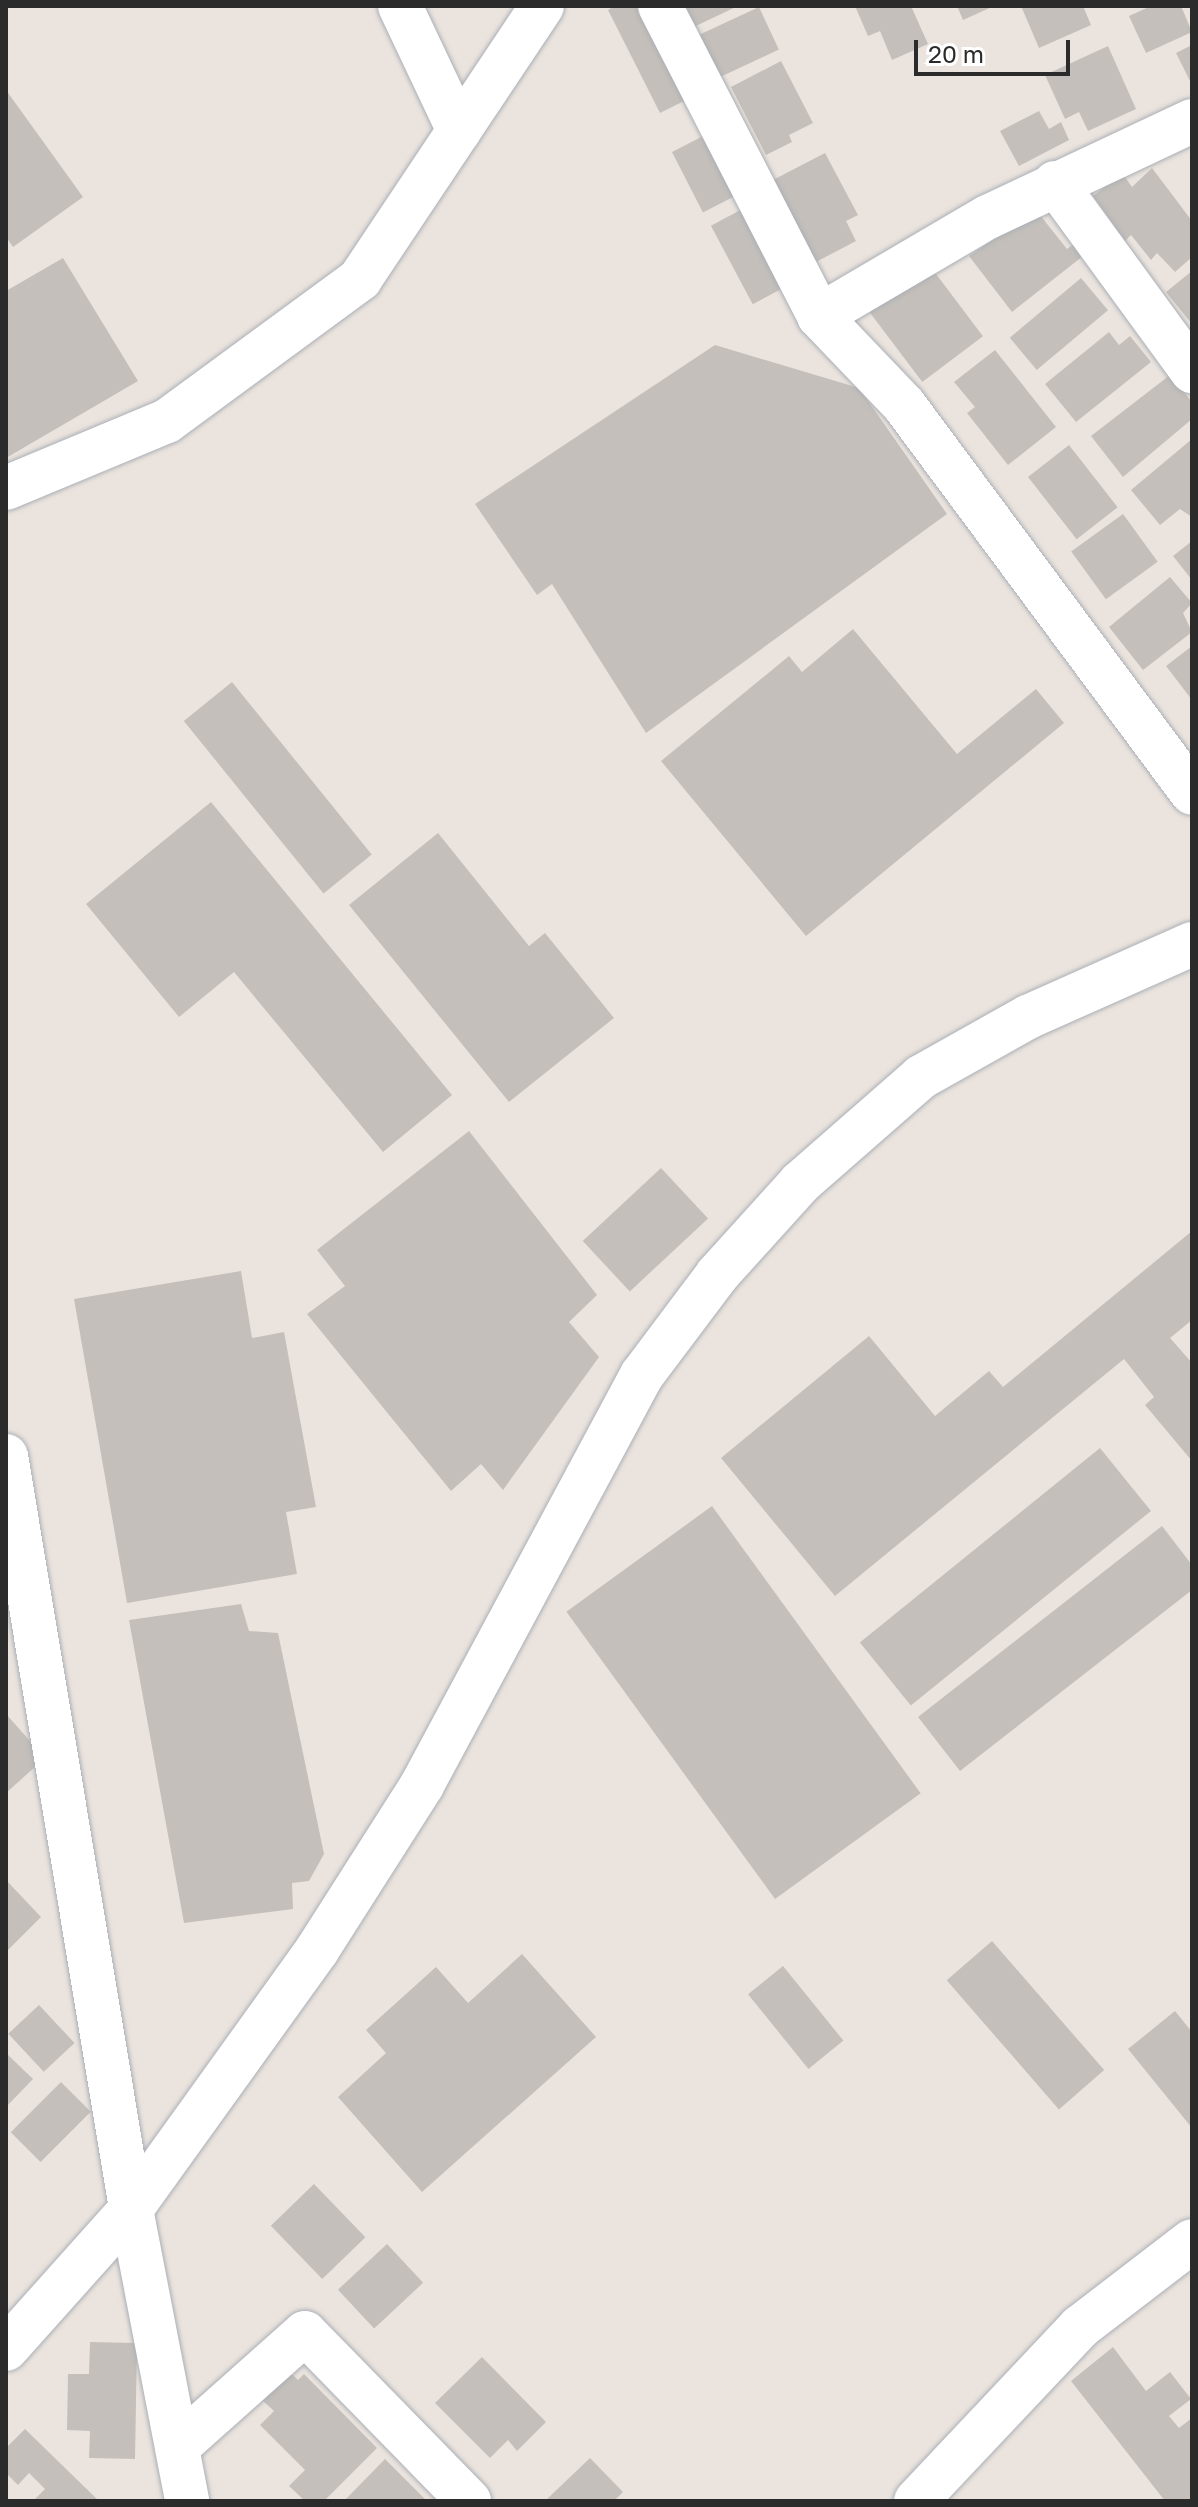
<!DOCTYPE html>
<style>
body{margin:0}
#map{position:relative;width:1198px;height:2507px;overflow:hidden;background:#ebe4de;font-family:"Golos Text",sans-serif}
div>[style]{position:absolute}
.building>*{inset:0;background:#c4bfba;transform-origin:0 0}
.roads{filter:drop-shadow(0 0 2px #abafb6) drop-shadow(0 0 2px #abafb6)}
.minor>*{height:44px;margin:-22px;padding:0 22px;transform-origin:22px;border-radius:22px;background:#fff}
.tertiary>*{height:44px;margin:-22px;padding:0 22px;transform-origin:22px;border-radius:22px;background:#fff}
span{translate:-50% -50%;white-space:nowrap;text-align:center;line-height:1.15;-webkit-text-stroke:8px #fff;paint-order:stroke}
.frame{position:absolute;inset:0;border:8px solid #2b2b2b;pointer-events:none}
.scale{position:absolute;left:914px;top:40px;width:156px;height:36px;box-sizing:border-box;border:4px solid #2b2b2b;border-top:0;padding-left:10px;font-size:24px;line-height:28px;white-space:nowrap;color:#2b2b2b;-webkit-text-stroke:6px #fff;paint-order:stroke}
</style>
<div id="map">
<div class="building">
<i style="clip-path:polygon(615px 6px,652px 6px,696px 95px,660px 113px,608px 10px)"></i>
<i style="clip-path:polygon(668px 6px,738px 6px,681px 33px)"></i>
<i style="clip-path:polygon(855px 6px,911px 6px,928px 44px,892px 60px,880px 31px,868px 36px)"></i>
<i style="clip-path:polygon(957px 6px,994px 6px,963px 20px)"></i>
<i style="clip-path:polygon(1021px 6px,1083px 6px,1091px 25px,1039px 48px)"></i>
<i style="clip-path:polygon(1151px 6px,1181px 6px,1192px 32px,1146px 53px,1129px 16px)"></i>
<i style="left:759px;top:7px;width:47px;height:76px;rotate:65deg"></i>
<i style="clip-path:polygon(1192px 45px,1192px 85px,1176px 53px)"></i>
<i style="clip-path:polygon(1108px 46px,1136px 109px,1088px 131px,1079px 112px,1065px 119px,1045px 75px)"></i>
<i style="clip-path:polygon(781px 61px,813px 123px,789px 135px,792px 142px,766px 155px,731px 87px)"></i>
<i style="clip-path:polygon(6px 90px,83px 197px,13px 247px,6px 237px)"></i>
<i style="clip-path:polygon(1039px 111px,1049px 129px,1061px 122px,1069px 140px,1019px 166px,1000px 131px)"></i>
<i style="left:713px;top:131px;width:68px;height:46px;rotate:63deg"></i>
<i style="clip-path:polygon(825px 153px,858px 215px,846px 221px,856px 241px,814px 263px,771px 181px)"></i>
<i style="clip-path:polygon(1152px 168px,1192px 221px,1192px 257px,1175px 272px,1157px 253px,1151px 260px,1131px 235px,1125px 241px,1093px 196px,1122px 173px,1132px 187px)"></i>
<i style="left:748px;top:206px;width:89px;height:42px;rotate:62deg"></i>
<i style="clip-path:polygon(1036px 210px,1067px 249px,1074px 244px,1083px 256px,1012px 312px,969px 256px)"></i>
<i style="clip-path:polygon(63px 258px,138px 381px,6px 458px,6px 291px)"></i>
<i style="left:930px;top:266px;width:88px;height:76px;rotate:53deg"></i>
<i style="clip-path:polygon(1192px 271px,1192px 324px,1166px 292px)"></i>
<i style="left:1081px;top:278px;width:42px;height:93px;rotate:50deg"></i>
<i style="clip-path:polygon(1109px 332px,1119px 345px,1130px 336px,1151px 362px,1076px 422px,1045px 384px)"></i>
<i style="clip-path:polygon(715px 345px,859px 388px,947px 514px,646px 733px,552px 584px,537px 595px,475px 504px)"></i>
<i style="clip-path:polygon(995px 350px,1056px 427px,1008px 465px,967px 413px,975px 407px,954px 382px)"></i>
<i style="clip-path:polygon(1170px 375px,1192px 402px,1192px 419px,1123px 477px,1091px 436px)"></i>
<i style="clip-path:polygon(1192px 439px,1192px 517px,1180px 509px,1160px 525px,1131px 490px)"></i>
<i style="left:1069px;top:445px;width:79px;height:52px;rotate:52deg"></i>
<i style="left:1123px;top:514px;width:59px;height:64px;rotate:54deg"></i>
<i style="clip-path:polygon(1192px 541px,1192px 580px,1173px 556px)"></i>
<i style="clip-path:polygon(1170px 577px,1192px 603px,1183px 613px,1192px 632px,1143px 670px,1109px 627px)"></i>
<i style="clip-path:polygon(853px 629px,957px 754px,1036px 689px,1064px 723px,806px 936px,661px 761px,789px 656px,802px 672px)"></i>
<i style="clip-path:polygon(1192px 646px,1192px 700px,1166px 666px)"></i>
<i style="left:232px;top:682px;width:222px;height:62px;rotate:51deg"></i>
<i style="clip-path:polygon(211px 802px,452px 1095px,383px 1152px,234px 972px,179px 1017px,86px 904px)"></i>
<i style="clip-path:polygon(438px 833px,529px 946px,545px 933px,614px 1018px,509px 1102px,349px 905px)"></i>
<i style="clip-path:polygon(469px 1131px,597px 1295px,569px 1322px,599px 1357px,503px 1490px,481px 1464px,451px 1491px,307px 1314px,345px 1286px,317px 1250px)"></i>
<i style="left:661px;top:1168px;width:69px;height:107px;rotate:47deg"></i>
<i style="clip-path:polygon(1192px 1231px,1192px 1320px,1170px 1338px,1192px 1363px,1192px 1461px,1145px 1405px,1154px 1397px,1124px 1359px,835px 1596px,721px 1458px,869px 1336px,935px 1416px,989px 1371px,1003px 1387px)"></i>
<i style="clip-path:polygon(241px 1271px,252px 1338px,284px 1332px,316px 1507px,286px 1512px,297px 1574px,127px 1603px,74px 1299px)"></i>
<i style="left:1100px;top:1448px;width:81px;height:309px;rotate:51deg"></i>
<i style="left:712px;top:1506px;width:355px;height:180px;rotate:54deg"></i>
<i style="clip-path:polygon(1162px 1526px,1192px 1565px,1192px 1590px,960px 1771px,918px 1717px)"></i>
<i style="clip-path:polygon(241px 1604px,249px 1631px,278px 1633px,324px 1854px,309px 1881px,292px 1883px,293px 1909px,184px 1923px,129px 1620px)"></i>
<i style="clip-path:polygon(6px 1714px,45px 1758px,6px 1793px)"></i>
<i style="clip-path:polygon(6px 1880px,41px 1917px,6px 1952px)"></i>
<i style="left:992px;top:1941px;width:171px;height:60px;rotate:49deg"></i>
<i style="clip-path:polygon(522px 1954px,596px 2037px,422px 2192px,338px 2097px,386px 2053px,366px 2030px,436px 1967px,468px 2003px)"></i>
<i style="left:783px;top:1966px;width:96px;height:45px;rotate:51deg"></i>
<i style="left:39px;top:2005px;width:52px;height:42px;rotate:47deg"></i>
<i style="clip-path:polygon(1175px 2011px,1192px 2032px,1192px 2128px,1128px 2049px)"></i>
<i style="clip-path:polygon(6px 2053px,33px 2079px,6px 2107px)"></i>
<i style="left:61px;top:2082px;width:42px;height:71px;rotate:45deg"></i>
<i style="left:314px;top:2184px;width:74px;height:60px;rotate:46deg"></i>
<i style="left:387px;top:2244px;width:53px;height:67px;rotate:47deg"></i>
<i style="clip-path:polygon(90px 2342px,137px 2343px,135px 2459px,89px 2458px,90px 2431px,67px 2430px,68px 2374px,89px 2374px)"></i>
<i style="clip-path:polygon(1113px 2347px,1146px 2391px,1170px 2372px,1191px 2399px,1169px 2416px,1179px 2428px,1192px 2418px,1192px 2501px,1165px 2501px,1071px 2381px)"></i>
<i style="clip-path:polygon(482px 2357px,546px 2422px,517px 2451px,508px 2440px,490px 2458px,435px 2403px)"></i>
<i style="clip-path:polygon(290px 2372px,298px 2380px,304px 2374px,377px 2448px,324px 2501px,305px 2501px,289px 2486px,305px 2470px,260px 2425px,274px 2411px,262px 2400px)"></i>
<i style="clip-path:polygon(25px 2429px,99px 2501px,33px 2501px,45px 2489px,29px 2473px,18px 2485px,6px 2473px,6px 2448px)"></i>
<i style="clip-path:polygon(590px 2458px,623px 2492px,614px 2501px,545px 2501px)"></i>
<i style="clip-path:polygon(385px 2459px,427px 2501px,344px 2501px)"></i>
</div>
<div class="roads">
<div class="minor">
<i style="left:400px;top:6px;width:138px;rotate:64.7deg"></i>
<i style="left:660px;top:6px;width:348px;rotate:62.8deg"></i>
<i style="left:819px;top:316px;width:123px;rotate:46.3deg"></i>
<i style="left:904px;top:405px;width:483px;rotate:53.4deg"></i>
<i style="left:1055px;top:183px;width:233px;rotate:53.9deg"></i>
<i style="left:819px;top:316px;width:196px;rotate:-30.4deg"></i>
<i style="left:988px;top:217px;width:225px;rotate:-25.2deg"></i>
<i style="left:6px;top:488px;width:174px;rotate:-22.6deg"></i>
<i style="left:167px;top:421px;width:240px;rotate:-36.3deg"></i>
<i style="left:360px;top:279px;width:328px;rotate:-56.3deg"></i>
<i style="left:6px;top:1456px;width:763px;rotate:80.57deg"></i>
<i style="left:131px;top:2209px;width:297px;rotate:79.1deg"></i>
<i style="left:177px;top:2447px;width:171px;rotate:-41.7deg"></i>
<i style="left:305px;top:2333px;width:235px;rotate:45.7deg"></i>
<i style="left:916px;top:2501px;width:239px;rotate:-46.7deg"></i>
<i style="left:1080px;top:2327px;width:141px;rotate:-37.5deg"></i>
</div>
<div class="tertiary">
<i style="left:6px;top:2349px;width:188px;rotate:-48.2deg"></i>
<i style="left:131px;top:2209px;width:319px;rotate:-54.3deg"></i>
<i style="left:317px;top:1950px;width:196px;rotate:-57.5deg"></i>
<i style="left:422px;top:1785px;width:465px;rotate:-61.8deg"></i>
<i style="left:642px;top:1375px;width:125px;rotate:-53.1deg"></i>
<i style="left:717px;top:1275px;width:124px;rotate:-47.9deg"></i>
<i style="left:800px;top:1183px;width:161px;rotate:-41.2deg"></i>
<i style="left:921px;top:1077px;width:123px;rotate:-29.3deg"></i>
<i style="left:1028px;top:1017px;width:180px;rotate:-24deg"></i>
</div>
</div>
<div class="frame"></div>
<div class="scale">20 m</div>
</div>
